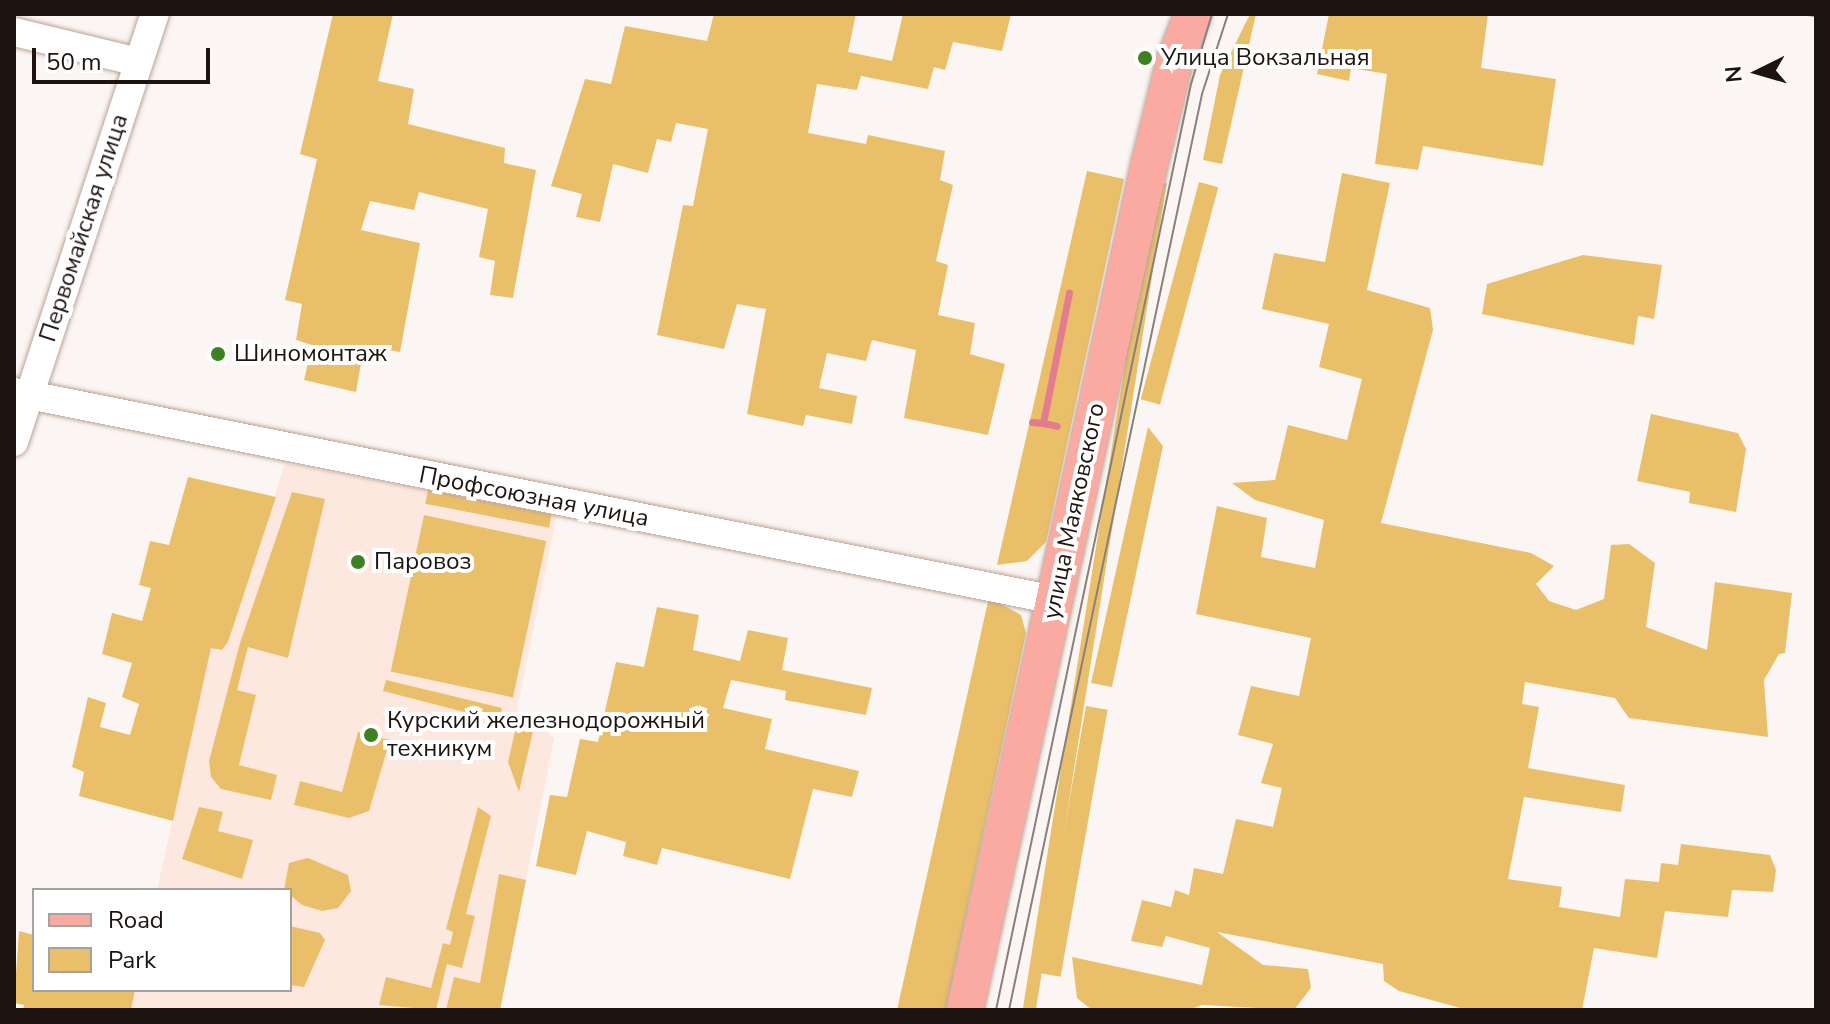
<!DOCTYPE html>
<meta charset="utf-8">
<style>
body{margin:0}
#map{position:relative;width:1830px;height:1024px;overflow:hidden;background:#fbf6f3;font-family:"Nunito Sans",sans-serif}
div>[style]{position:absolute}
.built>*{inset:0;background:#fde8df}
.green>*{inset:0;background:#eabf6a;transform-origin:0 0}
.stream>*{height:7px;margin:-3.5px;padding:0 3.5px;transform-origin:3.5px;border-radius:3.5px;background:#e47c8f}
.roads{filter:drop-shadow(0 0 2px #bba297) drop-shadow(0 0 2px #bba297)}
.minor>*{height:28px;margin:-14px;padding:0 14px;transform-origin:14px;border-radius:14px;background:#fff}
.major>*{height:36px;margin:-18px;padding:0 18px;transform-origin:18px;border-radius:18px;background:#fbaaa2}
.tram>*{height:2px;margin:-1px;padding:0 1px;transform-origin:1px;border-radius:1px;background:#87807c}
.dots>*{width:22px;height:22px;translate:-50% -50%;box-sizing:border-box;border:4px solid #fff;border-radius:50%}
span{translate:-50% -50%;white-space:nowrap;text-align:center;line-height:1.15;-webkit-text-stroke:8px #fff;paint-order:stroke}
.poi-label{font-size:24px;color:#1d1410}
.left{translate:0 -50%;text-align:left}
.street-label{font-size:24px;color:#1d1410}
.frame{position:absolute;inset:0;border:16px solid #1d1410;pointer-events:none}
.legend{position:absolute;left:32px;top:888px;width:260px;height:104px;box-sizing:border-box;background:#fff;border:2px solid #a5a19f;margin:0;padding:10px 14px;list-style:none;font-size:24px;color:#1d1410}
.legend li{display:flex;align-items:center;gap:16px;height:40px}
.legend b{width:40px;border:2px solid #a5a19f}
.north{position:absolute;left:1718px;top:32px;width:80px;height:80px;-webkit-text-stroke:6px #fff;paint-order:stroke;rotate:265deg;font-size:22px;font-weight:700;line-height:32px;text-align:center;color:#1d1410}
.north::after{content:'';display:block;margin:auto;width:28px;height:36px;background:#1d1410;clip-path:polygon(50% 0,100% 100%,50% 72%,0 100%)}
.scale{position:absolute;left:32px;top:48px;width:178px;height:36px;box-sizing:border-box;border:4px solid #1d1410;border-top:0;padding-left:10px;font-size:24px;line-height:28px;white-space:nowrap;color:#1d1410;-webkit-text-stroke:6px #fff;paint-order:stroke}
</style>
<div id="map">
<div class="built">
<i style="clip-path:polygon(285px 463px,557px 515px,514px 724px,547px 731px,554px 739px,500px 1010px,131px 1010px,135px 990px,290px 990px,290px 890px,157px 890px,211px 648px,228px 642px)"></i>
</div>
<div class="green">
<i style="clip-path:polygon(333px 14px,393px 14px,378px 81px,414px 89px,408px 124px,505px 148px,504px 163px,536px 170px,513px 298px,490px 295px,495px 261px,479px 257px,488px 209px,419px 192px,414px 210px,370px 201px,361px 230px,420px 243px,400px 352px,364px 346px,356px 392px,304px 380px,312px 345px,296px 340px,302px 304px,285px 300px,317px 159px,300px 154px)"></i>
<i style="clip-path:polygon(714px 14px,856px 14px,848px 52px,892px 61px,903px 14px,1011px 14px,1002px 51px,953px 42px,945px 70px,934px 67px,928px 89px,861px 76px,857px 90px,817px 84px,808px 133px,866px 144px,868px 135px,945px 151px,940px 180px,953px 185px,936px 261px,948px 265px,938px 315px,975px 323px,970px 354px,1005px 364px,988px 435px,904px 418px,916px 350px,872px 340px,866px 361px,827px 353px,819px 388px,857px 396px,852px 424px,806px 415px,803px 426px,747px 414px,766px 309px,737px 304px,724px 349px,657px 335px,683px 205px,693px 206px,708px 129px,676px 123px,671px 142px,657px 139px,648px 173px,613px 164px,600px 222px,576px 217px,582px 194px,551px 186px,585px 79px,611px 84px,625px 26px,707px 41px)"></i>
<i style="clip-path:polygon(1250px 14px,1256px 14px,1222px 164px,1203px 160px,1220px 75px)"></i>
<i style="clip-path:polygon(1329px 14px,1488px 14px,1481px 68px,1556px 79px,1543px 166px,1423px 146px,1418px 170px,1375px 164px,1387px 74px,1351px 68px,1349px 81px,1317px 74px)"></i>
<i style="clip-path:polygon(1087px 171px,1124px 179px,1046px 542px,1027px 561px,997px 565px)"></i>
<i style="clip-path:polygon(1342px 173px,1390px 183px,1367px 290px,1430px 308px,1433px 330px,1381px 523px,1531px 553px,1554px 566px,1536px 584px,1549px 601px,1576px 610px,1604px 599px,1611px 545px,1629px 544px,1655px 563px,1646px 627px,1707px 650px,1715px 582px,1792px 593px,1785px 653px,1779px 654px,1764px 680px,1768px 737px,1629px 718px,1615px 698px,1525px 682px,1522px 704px,1539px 707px,1528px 768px,1625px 785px,1621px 812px,1524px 797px,1508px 879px,1562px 887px,1559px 907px,1620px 917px,1625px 879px,1659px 882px,1661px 863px,1678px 865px,1681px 844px,1770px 855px,1776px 870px,1773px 892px,1732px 890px,1728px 917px,1665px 911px,1657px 958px,1594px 948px,1582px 1010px,1460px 1008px,1399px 991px,1384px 981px,1383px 964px,1217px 932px,1263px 965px,1308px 969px,1311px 988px,1294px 1010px,1202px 1005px,1189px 1010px,1092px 1010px,1077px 998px,1072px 957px,1202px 985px,1210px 948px,1166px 936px,1162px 947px,1131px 941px,1142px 900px,1171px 907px,1175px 890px,1189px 895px,1194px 868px,1223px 874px,1236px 819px,1273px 827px,1282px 788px,1261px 783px,1273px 744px,1238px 735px,1251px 686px,1299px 696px,1311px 638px,1196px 614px,1217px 506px,1267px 518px,1261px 557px,1315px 568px,1324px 520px,1255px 500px,1232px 483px,1275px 480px,1288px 425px,1347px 440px,1362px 379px,1319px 367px,1329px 324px,1262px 309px,1274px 253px,1325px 262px)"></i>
<i style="left:1154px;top:181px;width:13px;height:847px;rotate:9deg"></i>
<i style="left:1199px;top:182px;width:20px;height:225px;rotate:15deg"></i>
<i style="clip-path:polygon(1583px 255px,1662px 265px,1654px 319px,1638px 316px,1634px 345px,1482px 314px,1487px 284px)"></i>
<i style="clip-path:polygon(1651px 414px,1738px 433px,1746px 449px,1736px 512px,1689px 503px,1690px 492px,1637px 481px)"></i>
<i style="clip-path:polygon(1148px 427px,1163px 446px,1112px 687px,1091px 683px)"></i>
<i style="clip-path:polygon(188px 477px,276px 497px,228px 642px,222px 650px,211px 648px,173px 821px,79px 796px,84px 772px,72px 767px,88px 697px,106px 703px,100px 727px,130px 735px,139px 704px,122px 697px,132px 663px,102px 654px,112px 613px,142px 621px,151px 588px,139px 585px,150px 541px,169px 545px)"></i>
<i style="left:428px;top:490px;width:126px;height:14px;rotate:11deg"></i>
<i style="clip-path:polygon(292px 492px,325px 499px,288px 658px,248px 647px,237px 690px,256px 695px,239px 765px,277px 775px,271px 800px,221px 789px,211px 777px,209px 761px,240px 643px)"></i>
<i style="left:424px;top:515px;width:125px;height:160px;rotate:12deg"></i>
<i style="clip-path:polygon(989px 597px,1021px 615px,1026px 633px,946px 1010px,897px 1010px)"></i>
<i style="clip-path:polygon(657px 607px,699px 615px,693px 650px,740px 661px,748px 630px,788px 638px,782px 670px,872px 688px,866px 715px,785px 700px,786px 691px,731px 680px,723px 708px,772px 719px,765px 749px,859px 771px,852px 797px,813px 789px,790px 879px,662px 848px,657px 865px,623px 856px,626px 842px,587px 831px,576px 875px,536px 866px,550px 795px,567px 797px,580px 739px,598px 742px,616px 662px,644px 667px)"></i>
<i style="clip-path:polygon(386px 680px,502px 708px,499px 721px,383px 691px)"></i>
<i style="left:1086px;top:706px;width:22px;height:271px;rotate:10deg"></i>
<i style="clip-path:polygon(516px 727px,533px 731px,519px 792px,508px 762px)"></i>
<i style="clip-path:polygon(358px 732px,390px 740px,369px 811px,349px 818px,294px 805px,300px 781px,342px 792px)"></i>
<i style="clip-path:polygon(199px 807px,223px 812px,218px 831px,253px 840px,242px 879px,182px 859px)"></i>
<i style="clip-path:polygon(478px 807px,491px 816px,466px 914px,475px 916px,462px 968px,447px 964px,436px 1010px,379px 1005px,386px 977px,431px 988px,443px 943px,450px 945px,453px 932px,446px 929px)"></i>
<i style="clip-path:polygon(308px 858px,348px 875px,351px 891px,338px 908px,322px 911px,302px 905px,284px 890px,289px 863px)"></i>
<i style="clip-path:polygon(499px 874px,526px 880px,500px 1010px,446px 1010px,454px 977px,480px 983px)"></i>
<i style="clip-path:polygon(290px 926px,320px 933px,325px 940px,304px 987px,290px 985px)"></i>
<i style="clip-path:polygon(19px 931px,34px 935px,34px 990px,135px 990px,131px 1010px,23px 1010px,24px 1005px,14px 1003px)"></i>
</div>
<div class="stream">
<i style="left:1032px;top:422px;width:11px;rotate:5deg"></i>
<i style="left:1043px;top:423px;width:133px;rotate:-78.7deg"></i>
<i style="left:1043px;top:423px;width:14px;rotate:12deg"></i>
</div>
<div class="roads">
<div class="minor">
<i style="left:14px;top:32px;width:128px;rotate:13.6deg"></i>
<i style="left:14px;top:392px;width:1062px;rotate:11.3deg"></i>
<i style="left:14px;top:442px;width:451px;rotate:-71.8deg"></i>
</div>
<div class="major">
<i style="left:965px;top:1010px;width:864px;rotate:-77.7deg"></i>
<i style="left:1149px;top:166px;width:109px;rotate:-76.2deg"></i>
<i style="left:1175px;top:60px;width:49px;rotate:-68.6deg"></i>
</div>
</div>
<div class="tram">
<i style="left:1800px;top:14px;width:16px;rotate:7deg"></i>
<i style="left:996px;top:1010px;width:946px;rotate:-78.11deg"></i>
<i style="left:1191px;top:84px;width:73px;rotate:-73.3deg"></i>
<i style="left:1009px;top:1010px;width:936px;rotate:-78.1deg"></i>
<i style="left:1202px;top:94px;width:84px;rotate:-72deg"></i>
</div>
<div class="dots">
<i style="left:1145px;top:58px;background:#3e8123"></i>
<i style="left:218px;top:354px;background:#3e8123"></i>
<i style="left:358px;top:562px;background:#3e8123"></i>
<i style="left:371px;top:735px;background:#3e8123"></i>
</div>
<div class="poi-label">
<span class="left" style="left:1161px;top:58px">Улица Вокзальная</span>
<span class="left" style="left:234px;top:354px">Шиномонтаж</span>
<span class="left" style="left:374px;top:562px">Паровоз</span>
<span class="left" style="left:387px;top:735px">Курский железнодорожный<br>техникум</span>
</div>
<div class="street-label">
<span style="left:84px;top:228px;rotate:-72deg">Первомайская улица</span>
<span style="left:534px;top:497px;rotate:11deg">Профсоюзная улица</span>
<span style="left:1074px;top:511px;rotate:-78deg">улица Маяковского</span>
</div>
<div class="frame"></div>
<ul class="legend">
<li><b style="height:10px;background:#fbaaa2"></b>Road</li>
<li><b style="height:22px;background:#eabf6a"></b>Park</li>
</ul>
<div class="north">N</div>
<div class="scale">50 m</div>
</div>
